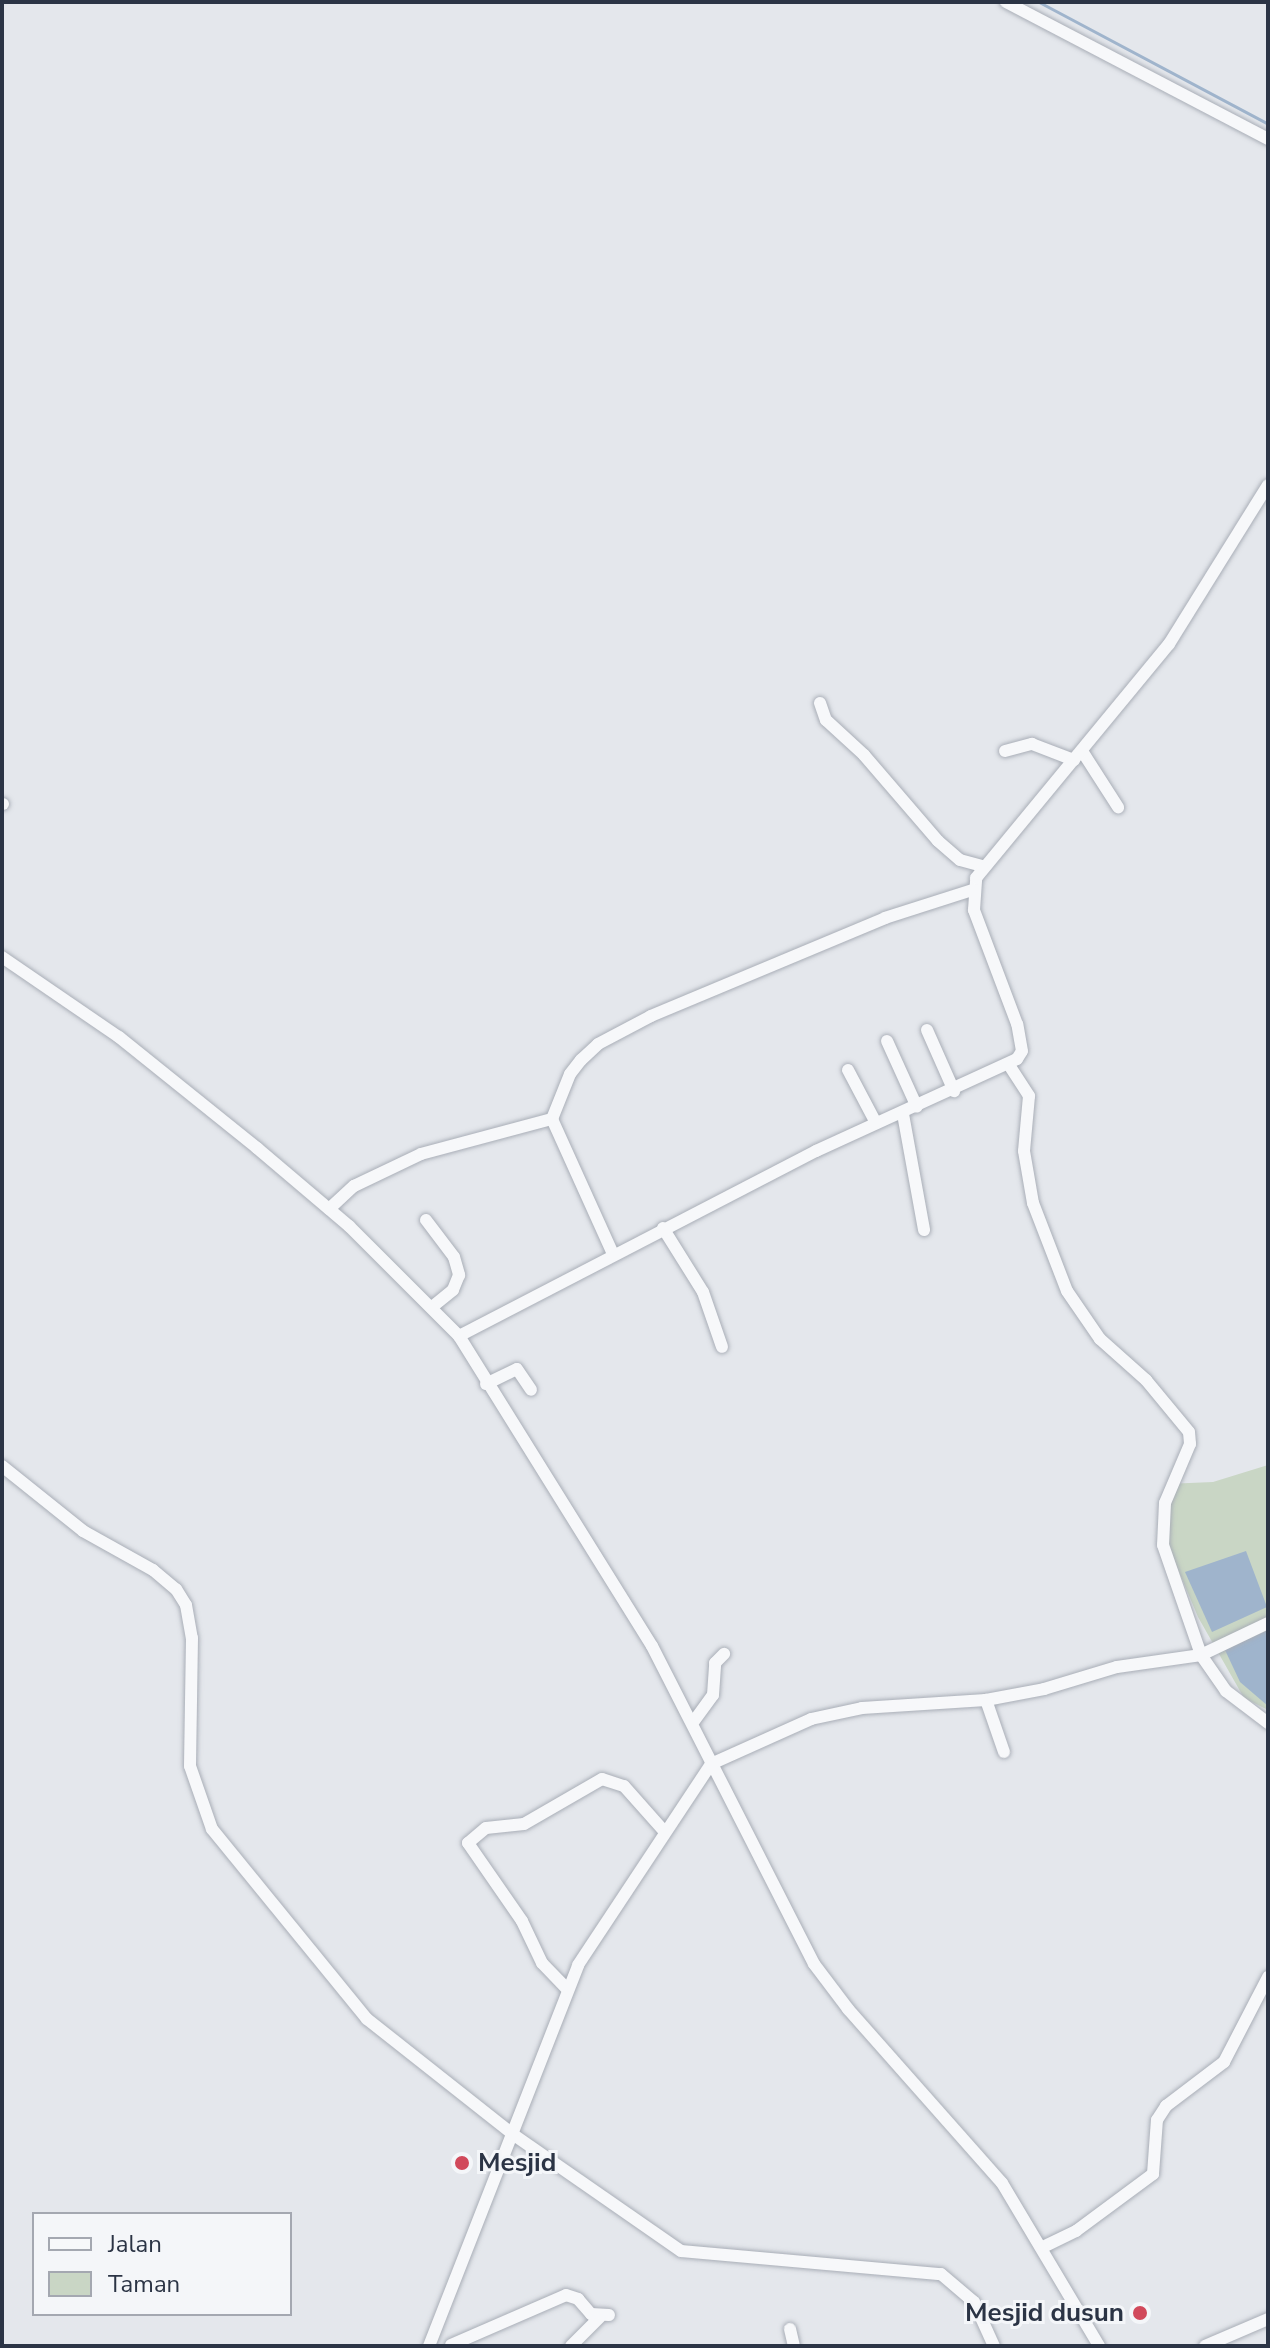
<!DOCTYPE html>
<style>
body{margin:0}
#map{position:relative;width:1270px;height:2348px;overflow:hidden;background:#e4e7ec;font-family:"Nunito Sans",sans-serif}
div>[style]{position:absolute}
.green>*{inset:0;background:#c9d6c5}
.water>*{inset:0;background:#9fb4cc}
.stream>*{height:3px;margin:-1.5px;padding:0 1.5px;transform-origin:1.5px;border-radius:1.5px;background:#9fb4cc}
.roads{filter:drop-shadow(0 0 2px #a9aeb7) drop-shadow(0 0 2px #a9aeb7)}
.minor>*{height:12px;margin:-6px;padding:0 6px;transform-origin:6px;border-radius:6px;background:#f7f8fa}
.dots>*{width:22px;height:22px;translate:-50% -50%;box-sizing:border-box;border:4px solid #f4f6f9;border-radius:50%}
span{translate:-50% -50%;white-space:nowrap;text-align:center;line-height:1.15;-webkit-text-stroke:6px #f4f6f9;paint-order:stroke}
.poi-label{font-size:26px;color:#2b3445;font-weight:700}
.left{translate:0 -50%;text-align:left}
.right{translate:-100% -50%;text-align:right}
.frame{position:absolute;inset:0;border:4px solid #2b3445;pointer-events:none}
.legend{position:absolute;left:32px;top:2212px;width:260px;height:104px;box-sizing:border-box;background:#f4f6f9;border:2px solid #a4a8b1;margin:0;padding:10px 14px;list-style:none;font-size:24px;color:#2b3445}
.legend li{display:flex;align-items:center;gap:16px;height:40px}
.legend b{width:40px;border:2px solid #a4a8b1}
</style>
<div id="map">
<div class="green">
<i style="clip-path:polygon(1268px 1465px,1268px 1710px,1244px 1698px,1198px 1617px,1161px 1529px,1166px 1484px,1213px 1482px)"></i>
</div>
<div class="water">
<i style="clip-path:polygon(1246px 1551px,1267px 1607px,1212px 1632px,1185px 1572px)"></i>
<i style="clip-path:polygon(1268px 1630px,1268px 1706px,1240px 1682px,1225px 1650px)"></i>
</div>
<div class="stream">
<i style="left:1039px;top:2px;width:259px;rotate:28deg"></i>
</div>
<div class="roads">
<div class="minor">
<i style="left:1006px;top:2px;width:296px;rotate:27.6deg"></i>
<i style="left:820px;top:703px;width:18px;rotate:71deg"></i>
<i style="left:826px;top:720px;width:52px;rotate:42.6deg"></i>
<i style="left:864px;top:755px;width:113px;rotate:49.3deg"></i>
<i style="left:938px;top:841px;width:29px;rotate:41deg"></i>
<i style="left:960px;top:860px;width:23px;rotate:15deg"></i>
<i style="left:1005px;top:751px;width:28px;rotate:-15deg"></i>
<i style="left:1032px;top:744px;width:45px;rotate:20.9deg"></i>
<i style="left:1082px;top:751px;width:67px;rotate:57.3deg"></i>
<i style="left:2px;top:804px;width:1px"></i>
<i style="left:2px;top:957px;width:142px;rotate:34.4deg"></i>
<i style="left:119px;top:1037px;width:177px;rotate:38.8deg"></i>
<i style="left:257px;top:1148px;width:121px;rotate:40.3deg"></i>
<i style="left:349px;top:1226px;width:156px;rotate:45deg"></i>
<i style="left:459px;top:1336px;width:365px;rotate:58.1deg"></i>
<i style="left:652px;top:1646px;width:357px;rotate:63deg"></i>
<i style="left:814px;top:1964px;width:56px;rotate:52.9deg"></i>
<i style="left:848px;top:2009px;width:232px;rotate:48.5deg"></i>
<i style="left:1002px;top:2183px;width:190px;rotate:59.2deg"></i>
<i style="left:927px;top:1030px;width:67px;rotate:66.1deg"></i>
<i style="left:887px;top:1041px;width:72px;rotate:65.6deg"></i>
<i style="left:1009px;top:1065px;width:37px;rotate:57deg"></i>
<i style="left:1029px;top:1096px;width:55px;rotate:95.2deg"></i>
<i style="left:1024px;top:1151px;width:53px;rotate:80.2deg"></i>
<i style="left:1033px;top:1203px;width:94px;rotate:68.9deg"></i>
<i style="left:1067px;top:1291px;width:58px;rotate:55.5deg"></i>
<i style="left:1100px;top:1339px;width:62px;rotate:41.7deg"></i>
<i style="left:1146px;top:1380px;width:67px;rotate:50.4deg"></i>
<i style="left:1189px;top:1432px;width:12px;rotate:85deg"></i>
<i style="left:1190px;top:1444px;width:64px;rotate:113deg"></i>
<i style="left:1165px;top:1503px;width:42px;rotate:92.7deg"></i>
<i style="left:1163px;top:1545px;width:116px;rotate:70.9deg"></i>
<i style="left:1201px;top:1655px;width:44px;rotate:55.2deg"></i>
<i style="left:1226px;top:1691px;width:53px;rotate:37.3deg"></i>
<i style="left:848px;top:1070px;width:60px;rotate:62.2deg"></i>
<i style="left:903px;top:1114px;width:118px;rotate:79.7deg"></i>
<i style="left:329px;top:1209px;width:34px;rotate:-43deg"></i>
<i style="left:354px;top:1186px;width:74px;rotate:-25.5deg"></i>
<i style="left:421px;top:1154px;width:136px;rotate:-15deg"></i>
<i style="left:426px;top:1220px;width:46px;rotate:52.9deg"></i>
<i style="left:454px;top:1257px;width:19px;rotate:74deg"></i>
<i style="left:459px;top:1275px;width:16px;rotate:112deg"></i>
<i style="left:453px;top:1290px;width:26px;rotate:141deg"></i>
<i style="left:663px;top:1228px;width:75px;rotate:58deg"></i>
<i style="left:703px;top:1292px;width:58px;rotate:70.9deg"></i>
<i style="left:613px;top:1254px;width:148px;rotate:-114.3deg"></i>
<i style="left:552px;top:1119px;width:48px;rotate:-68.2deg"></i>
<i style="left:570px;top:1074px;width:18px;rotate:-52deg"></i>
<i style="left:581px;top:1060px;width:23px;rotate:-43deg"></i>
<i style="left:598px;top:1044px;width:60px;rotate:-27.8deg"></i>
<i style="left:651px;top:1016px;width:254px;rotate:-22.7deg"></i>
<i style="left:885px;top:918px;width:91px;rotate:-17.8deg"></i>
<i style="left:459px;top:1336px;width:402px;rotate:-27.4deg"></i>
<i style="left:816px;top:1151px;width:221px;rotate:-24.6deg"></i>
<i style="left:1017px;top:1059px;width:9px;rotate:-58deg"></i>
<i style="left:1022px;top:1051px;width:27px;rotate:-100deg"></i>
<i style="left:1017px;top:1024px;width:122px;rotate:-110.7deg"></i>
<i style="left:974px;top:910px;width:32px;rotate:-86deg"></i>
<i style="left:976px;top:878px;width:303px;rotate:-50.5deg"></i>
<i style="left:1169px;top:644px;width:187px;rotate:-58.1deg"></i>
<i style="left:486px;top:1384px;width:34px;rotate:-26deg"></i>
<i style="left:517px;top:1369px;width:25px;rotate:56deg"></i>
<i style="left:2px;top:1466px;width:104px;rotate:38.7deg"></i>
<i style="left:83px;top:1531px;width:80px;rotate:29.1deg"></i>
<i style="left:153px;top:1570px;width:30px;rotate:40deg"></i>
<i style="left:176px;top:1589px;width:19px;rotate:58deg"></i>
<i style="left:186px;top:1605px;width:34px;rotate:80deg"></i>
<i style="left:192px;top:1638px;width:128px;rotate:90.9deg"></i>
<i style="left:190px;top:1766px;width:67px;rotate:70.8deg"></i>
<i style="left:212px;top:1829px;width:245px;rotate:50.8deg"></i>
<i style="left:367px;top:2019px;width:187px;rotate:38.3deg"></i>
<i style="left:514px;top:2135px;width:203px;rotate:34.8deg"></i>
<i style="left:681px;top:2251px;width:261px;rotate:5.1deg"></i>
<i style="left:941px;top:2274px;width:43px;rotate:40.3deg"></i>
<i style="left:974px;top:2302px;width:48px;rotate:65.6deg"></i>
<i style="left:986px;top:1700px;width:55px;rotate:70.9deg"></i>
<i style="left:694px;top:1721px;width:32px;rotate:-54deg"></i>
<i style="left:713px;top:1695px;width:32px;rotate:-86deg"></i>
<i style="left:715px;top:1663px;width:13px;rotate:-45deg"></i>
<i style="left:568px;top:1990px;width:37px;rotate:-134deg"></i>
<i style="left:542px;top:1963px;width:47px;rotate:-115.5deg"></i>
<i style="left:522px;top:1921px;width:95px;rotate:-124.7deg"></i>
<i style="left:468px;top:1843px;width:23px;rotate:-40deg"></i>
<i style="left:486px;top:1828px;width:38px;rotate:-6deg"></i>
<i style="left:524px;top:1824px;width:90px;rotate:-30deg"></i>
<i style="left:602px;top:1779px;width:23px;rotate:18deg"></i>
<i style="left:624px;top:1786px;width:60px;rotate:48.4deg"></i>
<i style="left:1043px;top:2247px;width:37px;rotate:-26deg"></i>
<i style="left:1076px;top:2231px;width:96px;rotate:-36.5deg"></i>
<i style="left:1153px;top:2174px;width:54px;rotate:-85.8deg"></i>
<i style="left:1157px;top:2120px;width:17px;rotate:-57deg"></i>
<i style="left:1166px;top:2106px;width:73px;rotate:-37.2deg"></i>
<i style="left:1224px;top:2062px;width:96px;rotate:-62.6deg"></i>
<i style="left:790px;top:2329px;width:17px;rotate:77deg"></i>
<i style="left:451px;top:2345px;width:125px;rotate:-23.5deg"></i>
<i style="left:566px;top:2295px;width:13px;rotate:18deg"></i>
<i style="left:578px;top:2299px;width:20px;rotate:49deg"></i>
<i style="left:591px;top:2314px;width:18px;rotate:3deg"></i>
<i style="left:429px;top:2346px;width:409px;rotate:-68.6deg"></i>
<i style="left:578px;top:1965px;width:241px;rotate:-56.5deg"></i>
<i style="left:711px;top:1764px;width:110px;rotate:-24.2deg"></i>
<i style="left:811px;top:1719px;width:52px;rotate:-12.2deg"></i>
<i style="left:862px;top:1708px;width:124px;rotate:-3.7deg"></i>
<i style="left:986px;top:1700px;width:59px;rotate:-10.7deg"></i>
<i style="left:1044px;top:1689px;width:76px;rotate:-16.8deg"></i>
<i style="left:1117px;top:1667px;width:85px;rotate:-8.1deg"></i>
<i style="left:1201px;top:1655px;width:74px;rotate:-25.5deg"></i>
<i style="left:571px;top:2346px;width:41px;rotate:-45deg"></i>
<i style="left:1205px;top:2346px;width:69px;rotate:-23.2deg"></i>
</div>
</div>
<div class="dots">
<i style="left:462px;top:2163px;background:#d1495b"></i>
<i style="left:1140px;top:2313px;background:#d1495b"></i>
</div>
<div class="poi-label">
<span class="left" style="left:478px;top:2163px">Mesjid</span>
<span class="right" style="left:1124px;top:2313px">Mesjid dusun</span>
</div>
<div class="frame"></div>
<ul class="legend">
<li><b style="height:10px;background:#f7f8fa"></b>Jalan</li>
<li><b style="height:22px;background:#c9d6c5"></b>Taman</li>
</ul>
</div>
